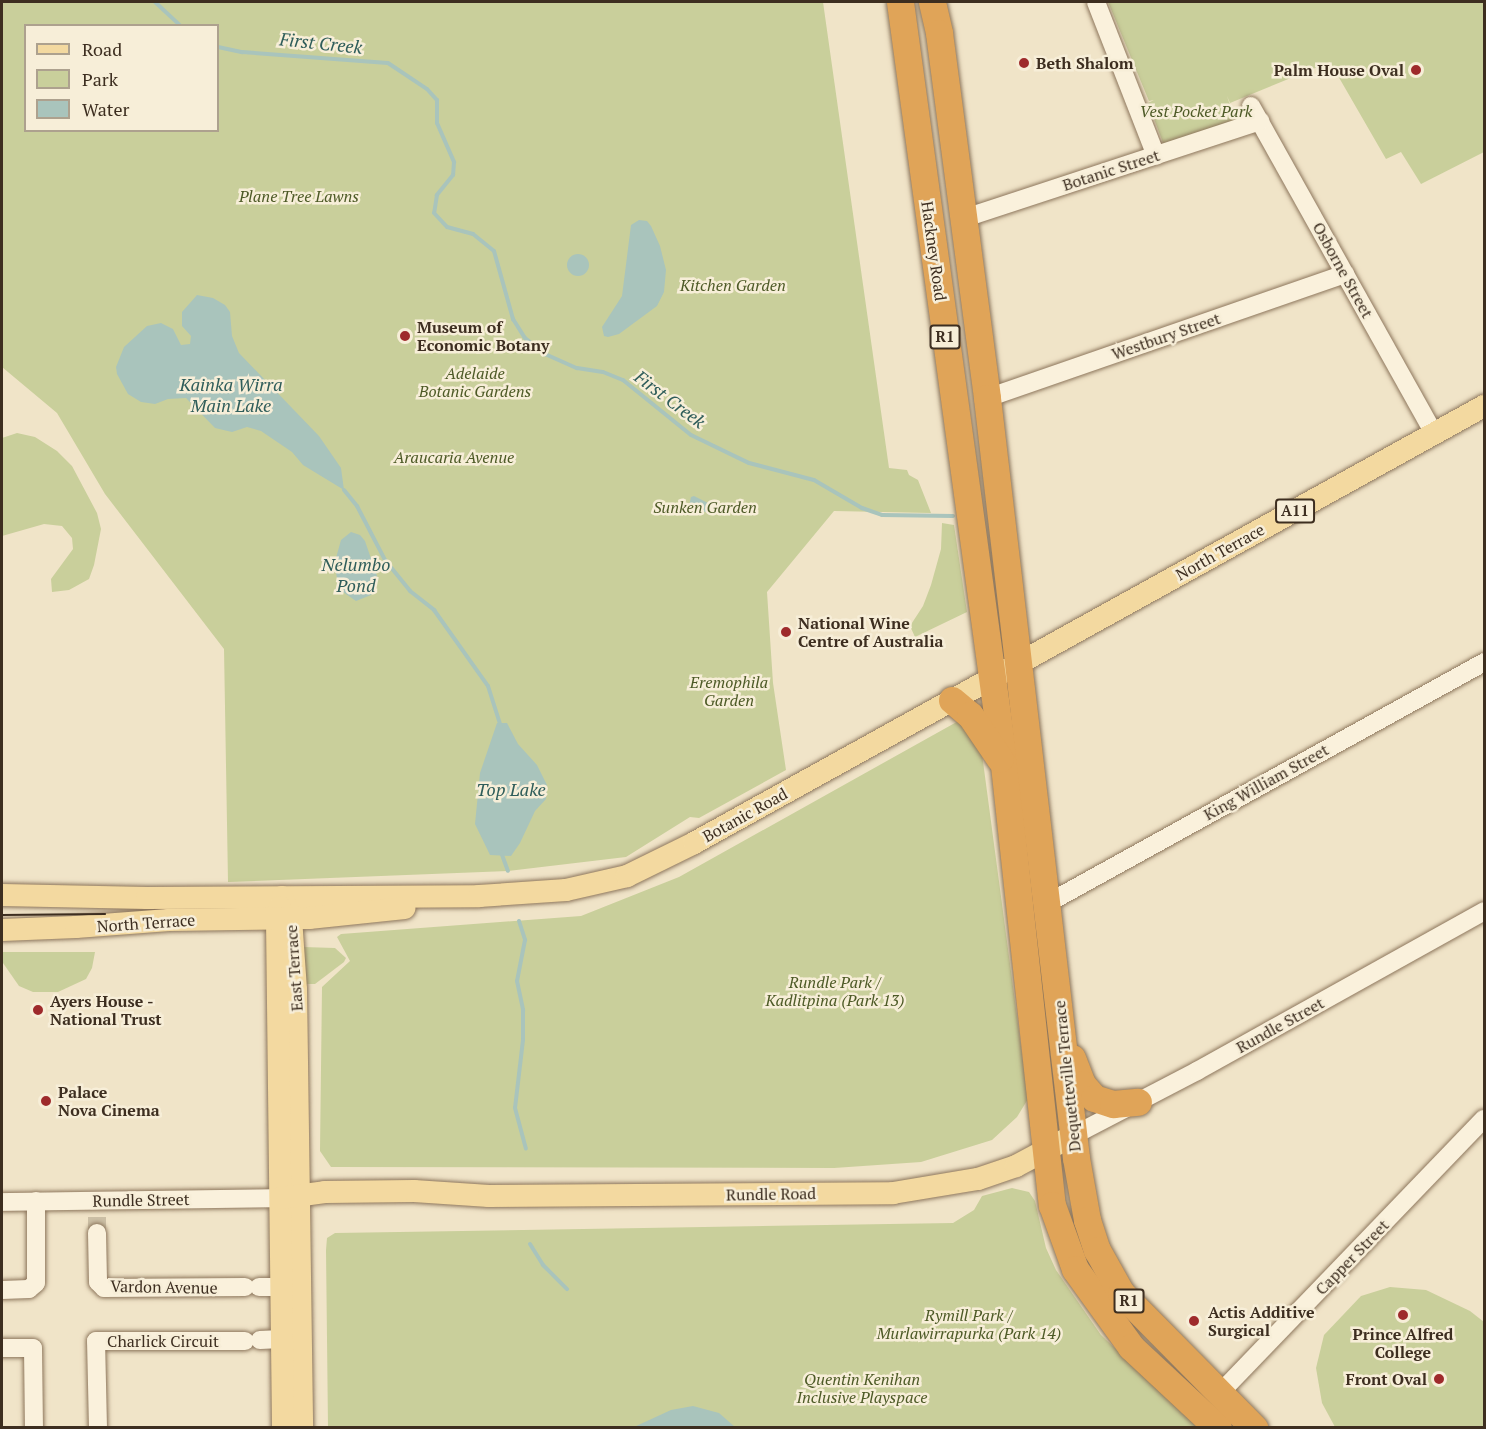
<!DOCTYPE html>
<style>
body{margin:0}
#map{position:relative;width:1486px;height:1429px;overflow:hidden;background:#f0e4c8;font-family:"PT Serif",serif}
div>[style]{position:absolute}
.green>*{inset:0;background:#c9cf9b}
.water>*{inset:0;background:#a9c4bc}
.round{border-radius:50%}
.stream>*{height:4px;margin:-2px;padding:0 2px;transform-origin:2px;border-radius:2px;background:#a9c4bc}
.minor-tunnel>*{height:18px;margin-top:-9px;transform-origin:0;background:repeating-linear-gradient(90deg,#ccc0a6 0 18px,transparent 0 27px)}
.roads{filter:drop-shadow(0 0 2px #8d765c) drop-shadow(0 0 2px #8d765c)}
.minor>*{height:18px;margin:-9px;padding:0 9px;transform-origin:9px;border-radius:9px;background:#faf1dc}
.major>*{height:22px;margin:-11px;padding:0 11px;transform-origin:11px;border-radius:11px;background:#f3d9a0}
.highway>*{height:27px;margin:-13.5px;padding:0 13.5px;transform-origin:13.5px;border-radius:13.5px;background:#e0a458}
.tram>*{height:1.5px;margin:-0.75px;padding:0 0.75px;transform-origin:0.75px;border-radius:0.75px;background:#3d2e20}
.dots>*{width:16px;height:16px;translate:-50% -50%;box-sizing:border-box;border:3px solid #f7eed8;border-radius:50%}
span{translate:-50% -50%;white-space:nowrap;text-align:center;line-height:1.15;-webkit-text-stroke:5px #f7eed8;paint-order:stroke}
.shield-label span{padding:2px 4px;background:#f7eed8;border:2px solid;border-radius:4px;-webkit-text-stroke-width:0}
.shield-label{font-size:15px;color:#3d2e20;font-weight:700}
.poi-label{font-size:16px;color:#3d2e20;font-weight:700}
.left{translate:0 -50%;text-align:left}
.right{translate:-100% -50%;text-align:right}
.park-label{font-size:16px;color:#4d5a26;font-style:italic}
.street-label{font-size:16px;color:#3d2e20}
.water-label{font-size:18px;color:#2f5d5a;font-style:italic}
.frame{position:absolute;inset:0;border:3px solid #3d2e20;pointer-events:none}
.legend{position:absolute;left:24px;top:24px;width:195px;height:108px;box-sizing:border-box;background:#f7eed8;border:2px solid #ada18e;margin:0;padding:8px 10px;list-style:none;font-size:18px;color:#3d2e20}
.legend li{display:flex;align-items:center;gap:12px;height:30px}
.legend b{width:30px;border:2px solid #ada18e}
</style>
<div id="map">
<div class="green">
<i style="clip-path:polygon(evenodd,2px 2px,823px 2px,889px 468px,907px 470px,909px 475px,918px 480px,931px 513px,834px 511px,767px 592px,773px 683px,786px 770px,699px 818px,690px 817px,626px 857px,508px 871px,228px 882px,224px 649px,105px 494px,57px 413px,2px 367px,2px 2px,26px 26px,218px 26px,218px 130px,26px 130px,26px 26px)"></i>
<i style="clip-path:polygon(1108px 2px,1484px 2px,1484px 152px,1421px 184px,1401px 152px,1386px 159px,1330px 62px,1230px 103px,1227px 96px,1236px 123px,1165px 148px,1148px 103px,1154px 100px,1149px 101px)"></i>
<i style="clip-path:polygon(17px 433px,35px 437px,57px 451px,72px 466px,97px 513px,101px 529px,94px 565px,89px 579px,69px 590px,52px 592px,51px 579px,73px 549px,72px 538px,62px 526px,44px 524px,2px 536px,2px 438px)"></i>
<i style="clip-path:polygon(942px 523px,954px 525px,967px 612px,915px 637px,910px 626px,923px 606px,931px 585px,941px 549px)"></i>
<i style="clip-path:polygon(962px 719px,982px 754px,1028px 1099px,1017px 1117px,992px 1140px,921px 1162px,834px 1168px,331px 1167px,320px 1151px,322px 987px,350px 961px,337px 937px,341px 934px,581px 916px,679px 877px)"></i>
<i style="clip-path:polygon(303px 947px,335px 948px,346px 958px,344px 962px,315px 984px,304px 984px)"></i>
<i style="clip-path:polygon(2px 952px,95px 952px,92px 968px,86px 979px,58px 992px,33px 992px,19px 986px,3px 963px)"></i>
<i style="clip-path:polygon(1012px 1188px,1029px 1192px,1035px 1201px,1046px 1248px,1056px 1270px,1101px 1335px,1197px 1427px,328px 1427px,326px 1250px,327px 1238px,335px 1233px,953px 1223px,974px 1210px,982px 1196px)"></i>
<i style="clip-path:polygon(1390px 1287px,1426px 1290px,1470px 1311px,1484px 1322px,1484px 1427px,1335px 1427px,1322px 1403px,1316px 1368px,1324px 1335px,1361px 1296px)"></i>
</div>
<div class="water">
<i style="clip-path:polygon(639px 220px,647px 221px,651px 226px,660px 246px,666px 270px,664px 292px,657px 306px,619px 334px,608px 337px,604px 336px,602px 327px,622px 296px,631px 225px)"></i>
<i class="round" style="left:567px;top:254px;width:22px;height:22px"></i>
<i style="clip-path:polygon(197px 295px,213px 298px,225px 305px,230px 312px,232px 336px,239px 353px,319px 436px,341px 468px,344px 490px,303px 465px,292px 452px,261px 431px,247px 427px,232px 432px,215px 428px,186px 398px,168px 399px,155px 404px,141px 402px,128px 394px,117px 374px,116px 367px,124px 347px,147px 326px,161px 323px,173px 329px,181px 345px,190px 344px,191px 336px,182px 326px,182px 312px)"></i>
<i style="clip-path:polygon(694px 496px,710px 504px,708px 513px,689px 506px,691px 497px)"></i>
<i style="clip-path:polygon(351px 532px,360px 535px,365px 541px,377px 576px,376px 587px,371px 595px,356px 601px,340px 590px,334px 565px,341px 540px)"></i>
<i style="clip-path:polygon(497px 723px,507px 723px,518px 744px,537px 765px,547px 785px,546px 799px,535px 811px,520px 843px,511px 856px,490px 855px,475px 824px,480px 773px)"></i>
<i style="clip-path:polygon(693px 1406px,719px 1413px,735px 1427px,634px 1427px,671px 1410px)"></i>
</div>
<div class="stream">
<i style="left:155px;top:2px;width:35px;rotate:43deg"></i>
<i style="left:218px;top:47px;width:25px;rotate:12deg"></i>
<i style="left:242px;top:52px;width:146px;rotate:4.3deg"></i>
<i style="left:388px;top:63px;width:47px;rotate:33.7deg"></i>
<i style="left:427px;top:89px;width:15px;rotate:48deg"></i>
<i style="left:437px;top:100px;width:23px;rotate:90deg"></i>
<i style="left:437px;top:123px;width:43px;rotate:66.4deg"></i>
<i style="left:454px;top:162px;width:13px;rotate:94deg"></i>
<i style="left:453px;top:175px;width:26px;rotate:129deg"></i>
<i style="left:437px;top:195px;width:18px;rotate:99deg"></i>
<i style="left:434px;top:213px;width:19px;rotate:47deg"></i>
<i style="left:447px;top:227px;width:27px;rotate:15deg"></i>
<i style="left:473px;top:234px;width:27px;rotate:39deg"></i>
<i style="left:494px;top:251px;width:71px;rotate:74.4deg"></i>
<i style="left:513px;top:319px;width:22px;rotate:58deg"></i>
<i style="left:525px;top:338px;width:26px;rotate:39deg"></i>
<i style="left:545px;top:354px;width:35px;rotate:24deg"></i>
<i style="left:577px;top:368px;width:26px;rotate:9deg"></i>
<i style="left:603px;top:372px;width:22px;rotate:22deg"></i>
<i style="left:623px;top:380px;width:87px;rotate:39deg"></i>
<i style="left:691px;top:435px;width:64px;rotate:25.8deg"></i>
<i style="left:749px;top:463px;width:67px;rotate:14.7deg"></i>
<i style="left:814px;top:480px;width:56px;rotate:30.3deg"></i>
<i style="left:862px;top:508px;width:21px;rotate:19deg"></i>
<i style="left:882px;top:515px;width:71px;rotate:0.8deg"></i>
<i style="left:344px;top:490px;width:21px;rotate:51deg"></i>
<i style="left:357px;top:506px;width:61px;rotate:62.6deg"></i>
<i style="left:385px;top:560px;width:40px;rotate:51deg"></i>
<i style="left:410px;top:591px;width:31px;rotate:38deg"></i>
<i style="left:434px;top:610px;width:93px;rotate:54.6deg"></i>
<i style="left:488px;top:686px;width:43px;rotate:72.4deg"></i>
<i style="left:501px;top:852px;width:20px;rotate:70deg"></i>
<i style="left:519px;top:921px;width:20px;rotate:72deg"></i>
<i style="left:525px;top:940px;width:42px;rotate:101deg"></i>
<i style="left:517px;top:981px;width:30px;rotate:78deg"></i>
<i style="left:523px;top:1010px;width:30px;rotate:90deg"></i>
<i style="left:523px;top:1040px;width:68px;rotate:96.7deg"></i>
<i style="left:515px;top:1108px;width:42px;rotate:75deg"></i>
<i style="left:530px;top:1244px;width:25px;rotate:58deg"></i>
<i style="left:543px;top:1265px;width:34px;rotate:45deg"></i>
</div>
<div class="minor-tunnel">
<i style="left:97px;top:1217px;width:16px;rotate:90deg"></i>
</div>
<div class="roads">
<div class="minor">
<i style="left:1096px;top:2px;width:165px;rotate:68.7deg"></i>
<i style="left:1251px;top:106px;width:376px;rotate:60.8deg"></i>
<i style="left:962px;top:219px;width:314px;rotate:-18.2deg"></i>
<i style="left:987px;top:398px;width:379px;rotate:-19.1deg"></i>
<i style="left:1048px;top:903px;width:498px;rotate:-28.9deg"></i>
<i style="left:1074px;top:1135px;width:139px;rotate:-27.5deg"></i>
<i style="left:1197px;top:1071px;width:329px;rotate:-29.1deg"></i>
<i style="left:2px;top:1202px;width:279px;rotate:-0.8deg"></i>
<i style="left:97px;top:1233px;width:49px;rotate:88.8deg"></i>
<i style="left:98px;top:1282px;width:8px;rotate:45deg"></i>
<i style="left:104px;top:1288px;width:141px;rotate:-0.4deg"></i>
<i style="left:259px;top:1287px;width:23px"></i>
<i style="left:2px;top:1290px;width:27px;rotate:-2deg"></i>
<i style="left:29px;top:1289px;width:9px;rotate:-41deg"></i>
<i style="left:36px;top:1283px;width:82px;rotate:-90deg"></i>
<i style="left:260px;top:1340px;width:21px;rotate:-3deg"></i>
<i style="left:2px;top:1348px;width:31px"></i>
<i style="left:33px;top:1348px;width:80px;rotate:89.3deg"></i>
<i style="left:1219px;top:1394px;width:382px;rotate:-46.1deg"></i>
<i style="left:98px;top:1428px;width:87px;rotate:-91.3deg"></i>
<i style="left:96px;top:1341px;width:149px"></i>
</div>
<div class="major">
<i style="left:2px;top:895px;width:145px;rotate:1.2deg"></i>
<i style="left:147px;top:898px;width:332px;rotate:-0.3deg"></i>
<i style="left:479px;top:896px;width:87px;rotate:-3.9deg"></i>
<i style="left:566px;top:890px;width:63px;rotate:-12.9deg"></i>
<i style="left:627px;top:876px;width:75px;rotate:-26.2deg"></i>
<i style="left:694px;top:843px;width:903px;rotate:-28.95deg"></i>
<i style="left:282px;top:897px;width:23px;rotate:67deg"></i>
<i style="left:291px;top:918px;width:72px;rotate:86deg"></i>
<i style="left:296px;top:990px;width:438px;rotate:89.2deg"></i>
<i style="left:280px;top:907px;width:12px;rotate:104deg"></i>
<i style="left:277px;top:919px;width:509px;rotate:89.32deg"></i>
<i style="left:2px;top:930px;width:74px;rotate:-2.3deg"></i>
<i style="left:76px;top:927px;width:93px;rotate:-4.3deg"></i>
<i style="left:169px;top:920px;width:140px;rotate:-0.8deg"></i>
<i style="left:309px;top:918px;width:96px;rotate:-6deg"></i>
<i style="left:281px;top:1198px;width:44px;rotate:-7.8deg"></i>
<i style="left:325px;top:1192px;width:89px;rotate:-0.6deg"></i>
<i style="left:414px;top:1191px;width:75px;rotate:3.8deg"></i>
<i style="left:489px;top:1196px;width:404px;rotate:-0.4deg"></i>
<i style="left:893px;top:1193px;width:86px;rotate:-9.4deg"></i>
<i style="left:978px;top:1179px;width:40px;rotate:-18.9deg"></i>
<i style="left:1016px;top:1166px;width:66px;rotate:-28.1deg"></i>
</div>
<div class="highway">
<i style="left:900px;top:2px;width:770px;rotate:82.24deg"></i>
<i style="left:1004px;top:765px;width:443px;rotate:83.8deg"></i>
<i style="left:1052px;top:1205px;width:68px;rotate:70.2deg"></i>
<i style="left:1075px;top:1269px;width:96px;rotate:54.3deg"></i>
<i style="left:1131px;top:1347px;width:119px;rotate:43deg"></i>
<i style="left:932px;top:2px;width:32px;rotate:77deg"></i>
<i style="left:939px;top:33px;width:368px;rotate:82.5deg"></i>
<i style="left:987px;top:398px;width:765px;rotate:83.32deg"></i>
<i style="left:1076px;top:1158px;width:63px;rotate:79.9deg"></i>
<i style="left:1087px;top:1220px;width:32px;rotate:72deg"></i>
<i style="left:1097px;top:1250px;width:49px;rotate:60.8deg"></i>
<i style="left:1121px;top:1293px;width:190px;rotate:45.4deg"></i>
<i style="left:952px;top:700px;width:23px;rotate:40deg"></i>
<i style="left:970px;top:715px;width:53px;rotate:55.7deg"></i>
<i style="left:1072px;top:1058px;width:28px;rotate:69deg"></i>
<i style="left:1082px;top:1084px;width:18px;rotate:49deg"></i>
<i style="left:1094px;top:1098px;width:20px;rotate:18deg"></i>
<i style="left:1113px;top:1104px;width:25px;rotate:-5deg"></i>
</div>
</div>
<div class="tram">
<i style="left:2px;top:915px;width:103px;rotate:-0.6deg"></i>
</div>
<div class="dots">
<i style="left:1024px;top:63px;background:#9e2a2b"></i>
<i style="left:1416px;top:70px;background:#9e2a2b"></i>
<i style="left:405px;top:336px;background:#9e2a2b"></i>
<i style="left:786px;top:632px;background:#9e2a2b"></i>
<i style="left:38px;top:1010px;background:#9e2a2b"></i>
<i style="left:46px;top:1101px;background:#9e2a2b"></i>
<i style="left:1403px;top:1315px;background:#9e2a2b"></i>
<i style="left:1194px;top:1321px;background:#9e2a2b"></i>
<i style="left:1439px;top:1379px;background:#9e2a2b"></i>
</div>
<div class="shield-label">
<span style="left:945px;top:337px">R1</span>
<span style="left:1295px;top:511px">A11</span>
<span style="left:1129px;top:1301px">R1</span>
</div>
<div class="poi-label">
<span class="left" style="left:1036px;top:63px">Beth Shalom</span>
<span class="right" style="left:1404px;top:70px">Palm House Oval</span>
<span class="left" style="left:417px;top:336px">Museum of<br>Economic Botany</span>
<span class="left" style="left:798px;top:632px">National Wine<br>Centre of Australia</span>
<span class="left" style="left:50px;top:1010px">Ayers House -<br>National Trust</span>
<span class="left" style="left:58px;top:1101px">Palace<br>Nova Cinema</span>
<span class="left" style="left:1208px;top:1321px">Actis Additive<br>Surgical</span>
<span style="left:1403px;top:1343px">Prince Alfred<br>College</span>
<span class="right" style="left:1427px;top:1379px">Front Oval</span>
</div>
<div class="park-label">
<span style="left:1196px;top:111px">Vest Pocket Park</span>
<span style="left:299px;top:196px">Plane Tree Lawns</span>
<span style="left:733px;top:285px">Kitchen Garden</span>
<span style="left:475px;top:382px">Adelaide<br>Botanic Gardens</span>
<span style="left:454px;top:457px">Araucaria Avenue</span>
<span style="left:705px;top:507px">Sunken Garden</span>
<span style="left:729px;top:691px">Eremophila<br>Garden</span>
<span style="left:835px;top:991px">Rundle Park /<br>Kadlitpina (Park 13)</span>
<span style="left:969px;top:1324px">Rymill Park /<br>Murlawirrapurka (Park 14)</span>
<span style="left:862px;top:1388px">Quentin Kenihan<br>Inclusive Playspace</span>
</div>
<div class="street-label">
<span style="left:1111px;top:170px;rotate:-18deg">Botanic Street</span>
<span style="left:934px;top:251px;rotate:82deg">Hackney Road</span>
<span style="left:1343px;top:270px;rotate:61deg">Osborne Street</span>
<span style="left:1166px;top:336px;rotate:-19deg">Westbury Street</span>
<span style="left:1220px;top:552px;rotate:-29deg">North Terrace</span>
<span style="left:1266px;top:782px;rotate:-29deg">King William Street</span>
<span style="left:745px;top:815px;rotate:-29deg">Botanic Road</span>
<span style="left:146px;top:923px;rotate:-4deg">North Terrace</span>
<span style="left:294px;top:968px;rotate:-94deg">East Terrace</span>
<span style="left:1280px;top:1025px;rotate:-29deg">Rundle Street</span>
<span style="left:1067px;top:1076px;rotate:-96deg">Dequetteville Terrace</span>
<span style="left:771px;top:1194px;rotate:-1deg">Rundle Road</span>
<span style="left:141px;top:1200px;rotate:-1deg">Rundle Street</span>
<span style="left:1352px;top:1257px;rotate:-46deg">Capper Street</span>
<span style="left:164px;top:1287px;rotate:1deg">Vardon Avenue</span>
<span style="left:163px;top:1341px">Charlick Circuit</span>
</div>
<div class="water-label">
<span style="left:321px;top:43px;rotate:6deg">First Creek</span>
<span style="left:231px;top:395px">Kainka Wirra<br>Main Lake</span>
<span style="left:670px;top:399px;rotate:37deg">First Creek</span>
<span style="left:356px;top:575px">Nelumbo<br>Pond</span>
<span style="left:511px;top:789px">Top Lake</span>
</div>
<div class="frame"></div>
<ul class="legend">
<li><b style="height:8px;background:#f3d9a0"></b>Road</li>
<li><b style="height:16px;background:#c9cf9b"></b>Park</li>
<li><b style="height:16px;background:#a9c4bc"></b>Water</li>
</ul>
</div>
